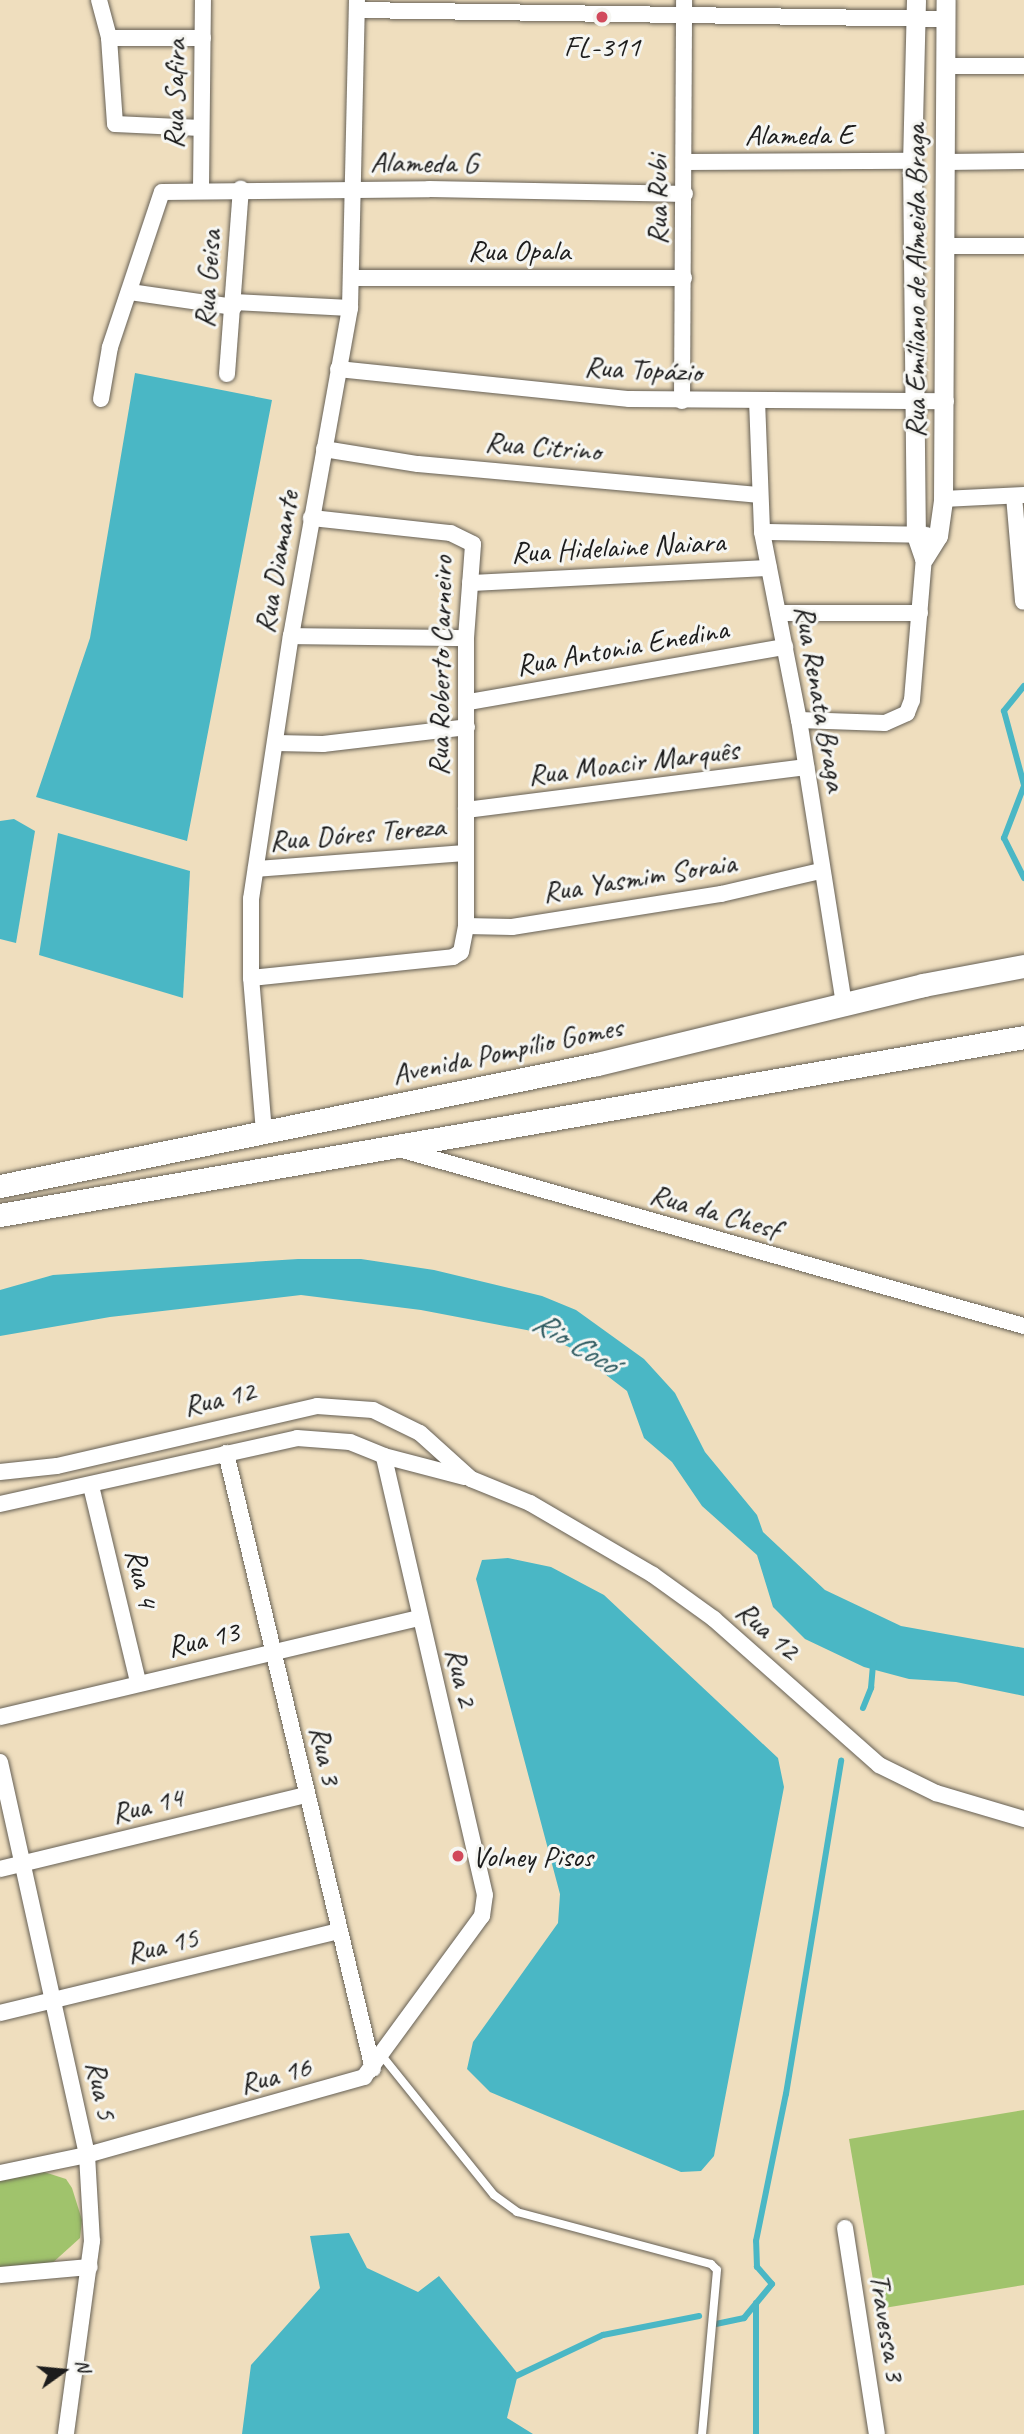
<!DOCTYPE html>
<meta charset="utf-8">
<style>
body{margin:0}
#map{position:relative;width:1024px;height:2434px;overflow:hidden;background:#efdebe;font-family:Caveat,sans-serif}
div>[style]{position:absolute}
.green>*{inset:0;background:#a0c36c}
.water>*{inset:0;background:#4ab7c5}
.stream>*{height:6px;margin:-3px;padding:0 3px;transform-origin:3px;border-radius:3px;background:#4ab7c5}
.roads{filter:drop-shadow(0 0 2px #666055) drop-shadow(0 0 2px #666055)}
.service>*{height:8px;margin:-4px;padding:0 4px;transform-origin:4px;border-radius:4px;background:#fff}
.minor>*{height:16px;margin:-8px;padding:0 8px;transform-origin:8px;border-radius:8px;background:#fff}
.tertiary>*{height:19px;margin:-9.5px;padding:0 9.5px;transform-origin:9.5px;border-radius:9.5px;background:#fff}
.secondary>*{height:23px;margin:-11.5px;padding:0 11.5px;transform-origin:11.5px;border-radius:11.5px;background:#fff}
.dots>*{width:19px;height:19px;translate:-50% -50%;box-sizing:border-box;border:4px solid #f6f6f2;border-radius:50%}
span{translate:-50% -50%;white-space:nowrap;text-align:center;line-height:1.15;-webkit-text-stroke:6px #f6f6f2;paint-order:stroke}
.poi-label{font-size:30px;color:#1c1c1c}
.left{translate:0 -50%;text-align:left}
.street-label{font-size:30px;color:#1c1c1c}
.water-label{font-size:32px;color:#2e5a60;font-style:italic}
.north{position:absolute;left:28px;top:2336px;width:70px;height:70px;-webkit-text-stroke:5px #f6f6f2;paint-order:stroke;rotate:75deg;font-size:19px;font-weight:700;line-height:28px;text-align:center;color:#1c1c1c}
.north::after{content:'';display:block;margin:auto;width:24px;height:32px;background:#1c1c1c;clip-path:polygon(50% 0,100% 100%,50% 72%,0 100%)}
</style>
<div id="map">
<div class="green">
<i style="clip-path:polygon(1024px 2110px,1024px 2285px,878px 2309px,849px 2139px)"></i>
<i style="clip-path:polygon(41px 2171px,66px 2179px,72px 2188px,82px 2220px,80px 2238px,49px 2266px,0 2270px,0 2179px)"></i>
</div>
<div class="water">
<i style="clip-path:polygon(135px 373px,272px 400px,187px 841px,36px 797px,90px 638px)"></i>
<i style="clip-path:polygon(14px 819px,35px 831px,16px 943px,0 939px,0 821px)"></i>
<i style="clip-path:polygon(58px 833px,190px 871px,183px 998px,39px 955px)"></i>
<i style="clip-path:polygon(298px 1259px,361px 1259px,434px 1270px,542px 1296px,576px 1310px,644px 1359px,675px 1393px,705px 1452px,757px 1515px,763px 1532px,825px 1590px,901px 1626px,1024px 1648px,1024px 1696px,956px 1682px,909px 1679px,864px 1667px,805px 1639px,773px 1607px,757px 1555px,702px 1506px,672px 1462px,644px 1438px,627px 1391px,571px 1348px,537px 1332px,421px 1310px,301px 1295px,110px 1317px,0 1336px,0 1290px,53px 1275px)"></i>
<i style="clip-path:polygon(508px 1558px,551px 1567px,604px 1595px,778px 1758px,784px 1787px,714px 2156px,701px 2171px,681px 2172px,490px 2092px,467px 2069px,473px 2042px,558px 1923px,560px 1894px,476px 1579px,482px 1560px)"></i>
<i style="clip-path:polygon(349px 2233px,367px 2268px,418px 2292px,439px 2276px,518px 2374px,507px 2418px,533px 2434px,242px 2434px,251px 2365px,320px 2288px,310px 2236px)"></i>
</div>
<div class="stream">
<i style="left:1024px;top:686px;width:32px;rotate:129deg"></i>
<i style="left:1004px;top:711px;width:77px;rotate:74.9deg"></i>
<i style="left:1024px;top:786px;width:56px;rotate:111deg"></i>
<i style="left:1004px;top:838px;width:45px;rotate:63.4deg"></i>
<i style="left:863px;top:1708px;width:22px;rotate:-68deg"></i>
<i style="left:871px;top:1688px;width:25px;rotate:-85deg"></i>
<i style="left:756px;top:2303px;width:131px;rotate:90deg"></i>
<i style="left:716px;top:2324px;width:29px;rotate:-12deg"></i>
<i style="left:744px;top:2318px;width:44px;rotate:-50.5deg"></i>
<i style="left:772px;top:2284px;width:23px;rotate:-131deg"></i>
<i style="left:757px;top:2267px;width:26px;rotate:-92deg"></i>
<i style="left:756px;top:2241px;width:150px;rotate:-78.5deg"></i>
<i style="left:786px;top:2094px;width:338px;rotate:-80.6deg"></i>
<i style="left:512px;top:2378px;width:101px;rotate:-25.3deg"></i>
<i style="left:603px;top:2335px;width:98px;rotate:-11.2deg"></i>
</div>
<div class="roads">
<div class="service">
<i style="left:383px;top:2057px;width:177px;rotate:51.2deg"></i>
<i style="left:494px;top:2195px;width:29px;rotate:36deg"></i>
<i style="left:517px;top:2212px;width:201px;rotate:15deg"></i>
<i style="left:711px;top:2264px;width:8px;rotate:45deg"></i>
<i style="left:717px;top:2270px;width:165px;rotate:95.2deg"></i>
</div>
<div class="minor">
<i style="left:99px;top:0;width:39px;rotate:75deg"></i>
<i style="left:109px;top:38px;width:86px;rotate:86deg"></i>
<i style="left:115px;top:124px;width:86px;rotate:2.7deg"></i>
<i style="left:357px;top:10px;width:589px;rotate:0.88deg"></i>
<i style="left:109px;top:38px;width:94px"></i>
<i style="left:946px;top:66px;width:78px"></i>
<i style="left:685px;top:162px;width:227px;rotate:-0.3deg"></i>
<i style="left:946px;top:162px;width:78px;rotate:-0.7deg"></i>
<i style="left:201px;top:188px;width:188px;rotate:-89.4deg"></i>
<i style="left:946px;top:246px;width:78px"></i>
<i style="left:353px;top:278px;width:331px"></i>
<i style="left:130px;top:292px;width:105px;rotate:8.2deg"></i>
<i style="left:234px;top:302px;width:116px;rotate:3deg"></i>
<i style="left:338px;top:369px;width:293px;rotate:5.9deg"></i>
<i style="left:629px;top:399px;width:317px;rotate:0.4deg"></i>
<i style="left:227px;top:374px;width:186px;rotate:-85.7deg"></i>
<i style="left:101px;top:399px;width:53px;rotate:-80.2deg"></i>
<i style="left:110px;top:347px;width:163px;rotate:-71.5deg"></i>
<i style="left:162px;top:192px;width:267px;rotate:-0.6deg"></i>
<i style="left:429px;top:189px;width:256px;rotate:1.1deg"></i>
<i style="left:757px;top:400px;width:132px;rotate:87.8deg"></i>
<i style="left:762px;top:532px;width:192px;rotate:78.9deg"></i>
<i style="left:799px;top:720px;width:288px;rotate:81deg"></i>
<i style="left:682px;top:401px;width:401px;rotate:-89.7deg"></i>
<i style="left:324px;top:449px;width:95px;rotate:9.1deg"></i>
<i style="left:418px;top:464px;width:341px;rotate:5.2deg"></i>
<i style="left:1014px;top:496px;width:106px;rotate:85.1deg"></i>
<i style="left:943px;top:499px;width:81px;rotate:-2.8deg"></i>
<i style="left:762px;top:532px;width:164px;rotate:1deg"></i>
<i style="left:470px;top:583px;width:299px;rotate:-2.9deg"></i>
<i style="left:778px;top:613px;width:142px"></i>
<i style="left:291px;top:636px;width:175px;rotate:0.7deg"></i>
<i style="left:469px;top:702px;width:321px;rotate:-9.9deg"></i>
<i style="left:799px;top:720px;width:86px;rotate:2deg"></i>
<i style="left:885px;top:723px;width:24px;rotate:-24deg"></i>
<i style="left:907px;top:713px;width:14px;rotate:-69deg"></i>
<i style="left:912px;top:700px;width:143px;rotate:-85.2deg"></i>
<i style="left:276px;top:743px;width:47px;rotate:1.2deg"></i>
<i style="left:323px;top:744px;width:145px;rotate:-6.7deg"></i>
<i style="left:466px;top:810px;width:343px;rotate:-7.2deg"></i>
<i style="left:256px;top:869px;width:208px;rotate:-4.4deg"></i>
<i style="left:466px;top:926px;width:46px;rotate:1.2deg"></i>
<i style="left:512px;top:927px;width:212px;rotate:-9deg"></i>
<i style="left:721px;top:894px;width:103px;rotate:-13deg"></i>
<i style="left:251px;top:978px;width:203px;rotate:-5.9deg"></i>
<i style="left:453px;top:957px;width:9px;rotate:-32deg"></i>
<i style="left:461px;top:952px;width:26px;rotate:-79deg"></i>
<i style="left:466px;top:926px;width:288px;rotate:-90deg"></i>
<i style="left:466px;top:638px;width:94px;rotate:-85.7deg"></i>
<i style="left:473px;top:544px;width:25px;rotate:-154deg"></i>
<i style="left:450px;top:533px;width:140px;rotate:-173.8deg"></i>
<i style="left:264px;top:1132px;width:155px;rotate:-94.8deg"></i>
<i style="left:251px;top:978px;width:79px;rotate:-90deg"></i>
<i style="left:251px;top:899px;width:266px;rotate:-81.4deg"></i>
<i style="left:291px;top:636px;width:333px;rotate:-79.8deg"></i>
<i style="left:350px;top:308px;width:308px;rotate:-88.7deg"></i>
<i style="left:399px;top:1149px;width:650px;rotate:15.81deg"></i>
<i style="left:226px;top:1453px;width:633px;rotate:76.58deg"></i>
<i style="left:0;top:1472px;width:57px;rotate:-6deg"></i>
<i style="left:57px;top:1466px;width:267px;rotate:-13deg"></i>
<i style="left:317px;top:1406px;width:56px;rotate:4.1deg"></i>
<i style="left:373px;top:1410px;width:52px;rotate:26.1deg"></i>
<i style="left:420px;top:1433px;width:69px;rotate:42deg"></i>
<i style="left:471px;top:1479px;width:64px;rotate:22.1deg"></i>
<i style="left:530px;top:1503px;width:143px;rotate:30.3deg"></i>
<i style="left:653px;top:1575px;width:75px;rotate:35.8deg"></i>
<i style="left:714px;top:1619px;width:220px;rotate:41.5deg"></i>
<i style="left:879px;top:1765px;width:64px;rotate:26.2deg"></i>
<i style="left:936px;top:1793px;width:92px;rotate:16.5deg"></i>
<i style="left:91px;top:1486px;width:202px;rotate:76.5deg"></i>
<i style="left:0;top:1504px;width:304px;rotate:-12.5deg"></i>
<i style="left:297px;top:1438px;width:53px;rotate:4.3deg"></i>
<i style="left:350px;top:1442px;width:37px;rotate:22deg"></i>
<i style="left:384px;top:1456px;width:83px;rotate:14.7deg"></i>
<i style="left:0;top:1717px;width:431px;rotate:-13.3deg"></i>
<i style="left:0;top:1762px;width:403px;rotate:77.5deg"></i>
<i style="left:87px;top:2155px;width:86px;rotate:86.7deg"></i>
<i style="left:92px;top:2241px;width:195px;rotate:97.7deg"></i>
<i style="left:0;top:1869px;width:316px;rotate:-13.6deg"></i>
<i style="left:0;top:2013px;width:348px;rotate:-13.6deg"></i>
<i style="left:0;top:2173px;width:89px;rotate:-11.7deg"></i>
<i style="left:87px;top:2155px;width:288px;rotate:-15.7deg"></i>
<i style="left:364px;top:2077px;width:200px;rotate:-53.8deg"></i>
<i style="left:482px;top:1916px;width:21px;rotate:-82deg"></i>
<i style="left:485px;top:1895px;width:450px;rotate:-103deg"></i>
<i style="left:845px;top:2228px;width:208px;rotate:81.2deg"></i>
<i style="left:0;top:2275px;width:90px;rotate:-5.1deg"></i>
</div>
<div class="tertiary">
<i style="left:916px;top:0;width:161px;rotate:91.4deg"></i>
<i style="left:912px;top:161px;width:374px;rotate:89.4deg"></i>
<i style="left:916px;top:535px;width:24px;rotate:71deg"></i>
<i style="left:924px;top:558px;width:26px;rotate:-58deg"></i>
<i style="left:938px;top:536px;width:37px;rotate:-82deg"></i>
<i style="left:943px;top:499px;width:499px;rotate:-89.7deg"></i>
</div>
<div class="secondary">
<i style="left:0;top:1186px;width:609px;rotate:-11.55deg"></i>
<i style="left:597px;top:1064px;width:335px;rotate:-13.6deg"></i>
<i style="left:923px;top:985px;width:103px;rotate:-10.7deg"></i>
<i style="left:0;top:1215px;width:1039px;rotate:-9.86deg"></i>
</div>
</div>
<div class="dots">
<i style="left:602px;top:17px;background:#d1495b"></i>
<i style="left:458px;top:1856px;background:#d1495b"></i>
</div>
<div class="poi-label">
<span style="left:602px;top:46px">FL-311</span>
<span class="left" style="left:472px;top:1856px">Volney Pisos</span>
</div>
<div class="street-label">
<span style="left:174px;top:94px;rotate:-89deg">Rua Safira</span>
<span style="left:799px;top:134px">Alameda E</span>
<span style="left:424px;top:162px;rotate:1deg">Alameda G</span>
<span style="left:657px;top:200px;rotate:-90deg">Rua Rubi</span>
<span style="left:519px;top:250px">Rua Opala</span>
<span style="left:207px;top:279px;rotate:-86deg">Rua Geisa</span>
<span style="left:915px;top:281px;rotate:-90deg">Rua Emíliano de Almeida Braga</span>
<span style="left:643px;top:369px;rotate:3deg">Rua Topázio</span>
<span style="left:543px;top:446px;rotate:5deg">Rua Citrino</span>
<span style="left:618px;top:547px;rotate:-3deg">Rua Hidelaine Naiara</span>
<span style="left:276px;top:562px;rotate:-80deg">Rua Diamante</span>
<span style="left:622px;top:647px;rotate:-10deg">Rua Antonia Enedina</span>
<span style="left:440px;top:666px;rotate:-89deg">Rua Roberto Carneiro</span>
<span style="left:821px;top:698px;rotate:80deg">Rua Renata Braga</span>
<span style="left:633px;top:762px;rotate:-7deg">Rua Moacir Marquês</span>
<span style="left:357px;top:833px;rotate:-5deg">Rua Dóres Tereza</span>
<span style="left:639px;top:877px;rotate:-9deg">Rua Yasmim Soraia</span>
<span style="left:507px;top:1050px;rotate:-12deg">Avenida Pompílio Gomes</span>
<span style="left:715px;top:1211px;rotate:16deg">Rua da Chesf</span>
<span style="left:219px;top:1398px;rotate:-13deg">Rua 12</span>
<span style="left:142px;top:1578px;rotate:77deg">Rua 4</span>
<span style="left:768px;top:1630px;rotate:41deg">Rua 12</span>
<span style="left:203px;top:1639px;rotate:-13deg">Rua 13</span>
<span style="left:462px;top:1677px;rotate:77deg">Rua 2</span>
<span style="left:326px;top:1755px;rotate:77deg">Rua 3</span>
<span style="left:147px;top:1805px;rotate:-14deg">Rua 14</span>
<span style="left:162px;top:1945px;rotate:-14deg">Rua 15</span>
<span style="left:275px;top:2075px;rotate:-15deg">Rua 16</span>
<span style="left:102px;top:2090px;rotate:78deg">Rua 5</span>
<span style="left:888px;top:2327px;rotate:81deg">Travessa 3</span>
</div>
<div class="water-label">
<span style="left:575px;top:1343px;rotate:31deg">Rio Cocó</span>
</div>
<div class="north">N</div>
</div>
